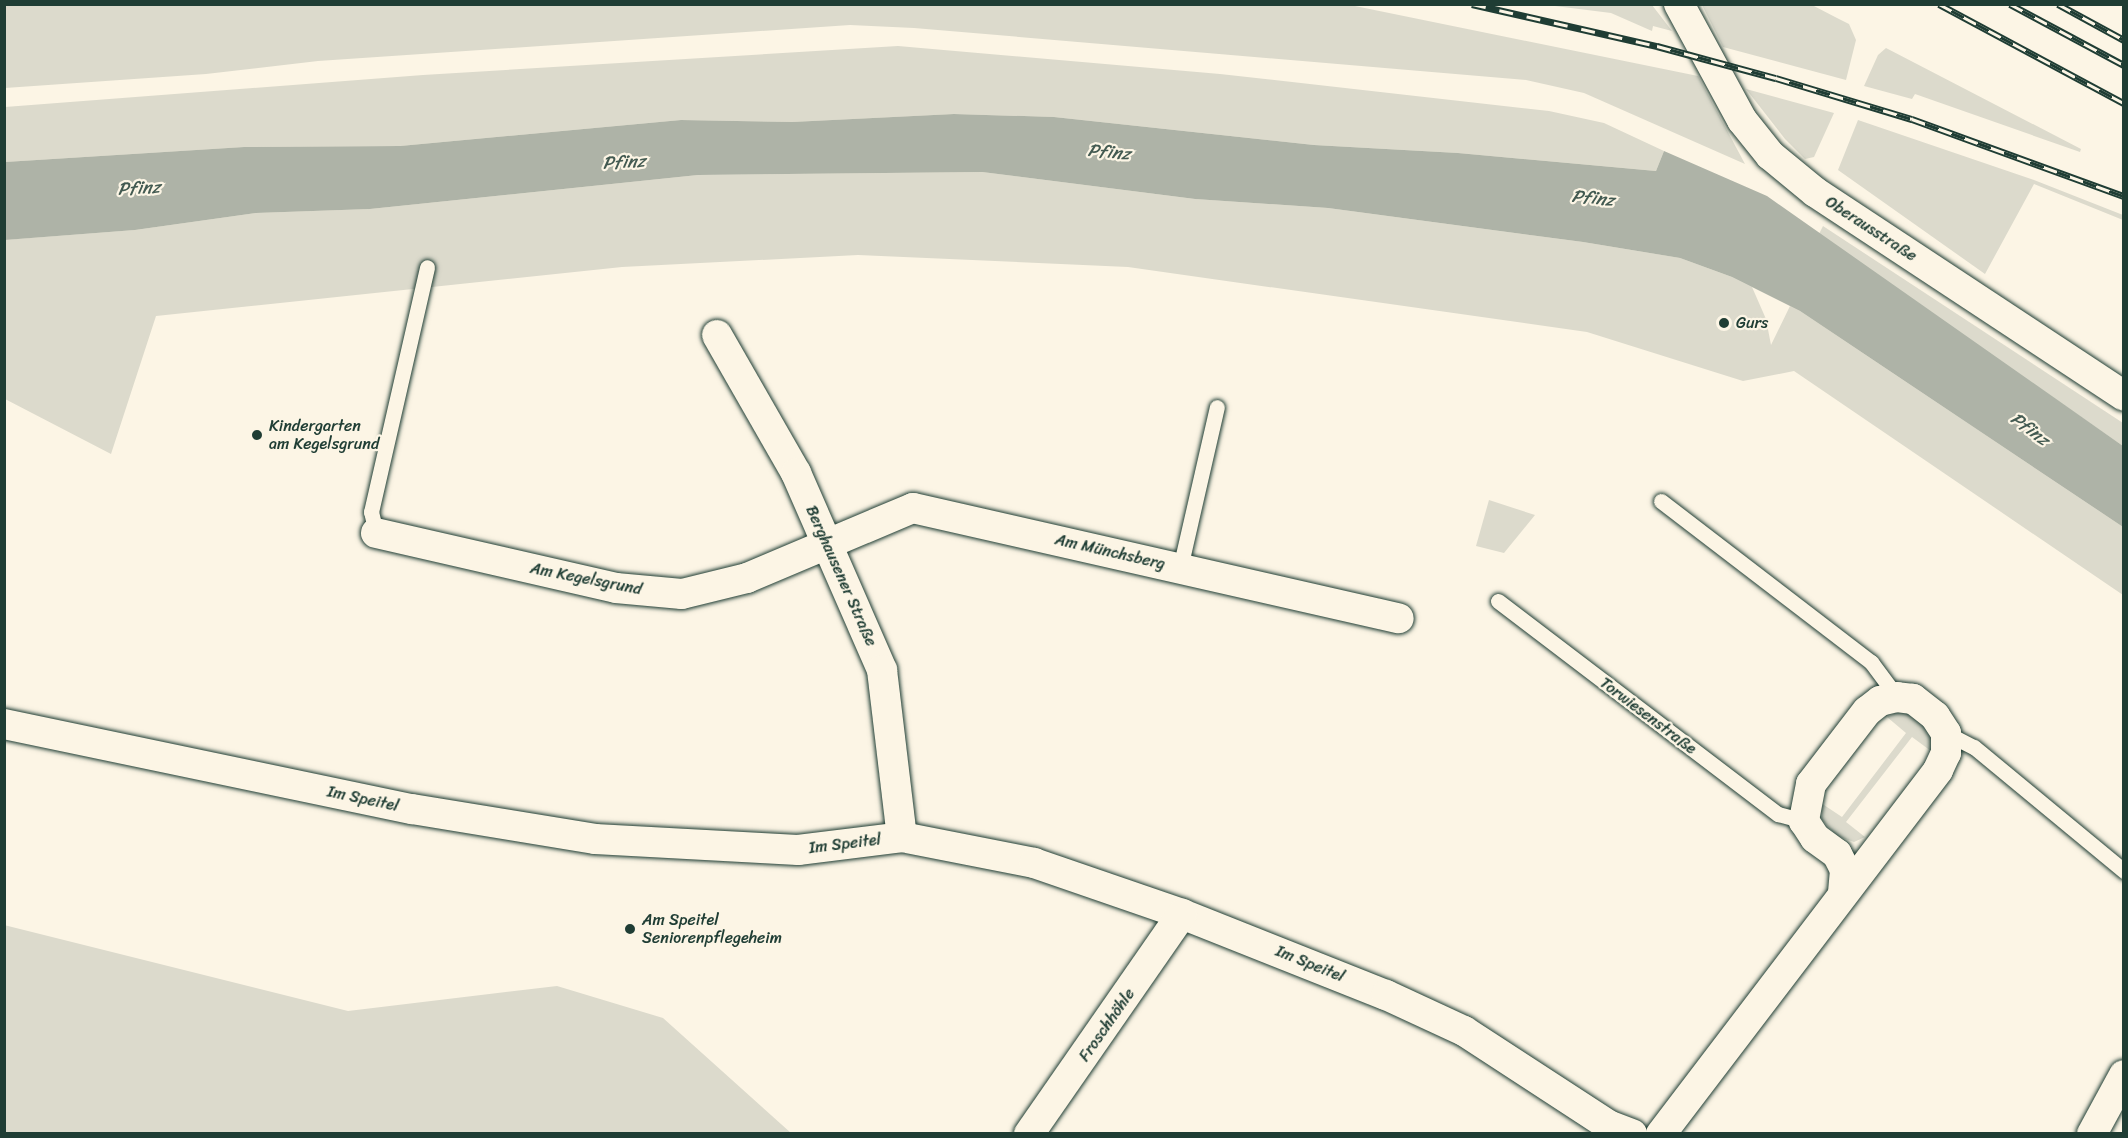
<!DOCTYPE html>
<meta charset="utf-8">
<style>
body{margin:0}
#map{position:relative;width:2128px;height:1138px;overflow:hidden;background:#fcf5e5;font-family:Sriracha,sans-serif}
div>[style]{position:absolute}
.green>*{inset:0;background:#dcdacc}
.water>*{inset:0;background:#aeb3a7}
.roads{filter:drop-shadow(0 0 2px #1f3d34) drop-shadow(0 0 2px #1f3d34)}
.lane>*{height:15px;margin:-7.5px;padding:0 7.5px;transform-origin:7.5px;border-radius:7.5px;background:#fcf5e5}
.street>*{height:30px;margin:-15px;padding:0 15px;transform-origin:15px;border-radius:15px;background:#fcf5e5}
.rail>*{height:7px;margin-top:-3.5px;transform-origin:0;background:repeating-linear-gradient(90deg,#fcf5e5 0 14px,#1f3d34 0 28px);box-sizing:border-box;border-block:2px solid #1f3d34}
.dots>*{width:16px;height:16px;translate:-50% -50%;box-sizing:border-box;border:3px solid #fcf5e5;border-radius:50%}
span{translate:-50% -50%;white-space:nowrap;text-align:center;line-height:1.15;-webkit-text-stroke:4.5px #fcf5e5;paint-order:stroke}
.street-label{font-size:16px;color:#1f3d34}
.poi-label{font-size:16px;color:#1f3d34}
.left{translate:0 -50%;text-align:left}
.water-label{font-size:18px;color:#435a51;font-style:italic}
.frame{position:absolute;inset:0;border:6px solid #1f3d34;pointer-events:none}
</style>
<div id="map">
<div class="green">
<i style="clip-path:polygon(5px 4px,1350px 5px,1698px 76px,1745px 164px,1584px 93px,1526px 80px,914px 28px,850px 25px,318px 61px,206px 74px,5px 88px)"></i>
<i style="clip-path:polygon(1547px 5px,1652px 5px,1672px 31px,1653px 26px,1652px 31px,1611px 13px)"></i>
<i style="clip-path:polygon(1702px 5px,1812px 5px,1837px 18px,1849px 24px,1856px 40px,1846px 80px,1723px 47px)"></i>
<i style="clip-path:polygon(898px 46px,1220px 74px,1549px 111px,1604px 123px,1664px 151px,1656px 171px,1458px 153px,1314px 145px,1054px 117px,954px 114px,792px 122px,681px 120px,400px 146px,244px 147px,5px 162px,5px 107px,423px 75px)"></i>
<i style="clip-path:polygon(1886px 48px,2081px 149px,2080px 152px,1915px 94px,1912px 99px,1864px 86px,1878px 55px)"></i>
<i style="clip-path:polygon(1746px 89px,1834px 113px,1814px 157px,1805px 159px,1785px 139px)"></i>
<i style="clip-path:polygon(1858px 120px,2034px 180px,2123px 215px,2123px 220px,2034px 184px,1985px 274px,1838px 170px)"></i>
<i style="clip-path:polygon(982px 172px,1195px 199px,1328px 208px,1583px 242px,1680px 258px,1732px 277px,1752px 287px,1766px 319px,1771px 345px,1790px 306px,1800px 311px,2123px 527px,2123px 595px,1794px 371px,1743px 381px,1587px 332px,1128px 267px,858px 255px,622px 267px,156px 316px,111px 454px,5px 399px,4px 240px,135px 230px,256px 213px,370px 209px,698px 175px)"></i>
<i style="clip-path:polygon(1823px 226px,2123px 423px,2123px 446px,1838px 249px,1819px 234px)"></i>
<i style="clip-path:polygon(1489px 500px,1535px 515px,1504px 553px,1476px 546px)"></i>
<i style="clip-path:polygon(1908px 712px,1919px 719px,1935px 743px,1931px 751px,1912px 737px,1846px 822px,1865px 837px,1854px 842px,1837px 836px,1822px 820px,1821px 803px,1842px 817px,1906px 733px,1887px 717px,1897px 712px)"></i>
<i style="clip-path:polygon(4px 925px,348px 1011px,557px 986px,663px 1018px,791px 1133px,5px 1133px)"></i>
</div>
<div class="water">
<i style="clip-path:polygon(954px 114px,1054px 117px,1314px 145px,1458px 153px,1656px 171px,1664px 151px,1767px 196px,2123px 446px,2123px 527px,1800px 311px,1732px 277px,1680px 258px,1583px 242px,1328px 208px,1195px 199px,982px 172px,698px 175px,370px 209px,256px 213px,135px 230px,5px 240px,5px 162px,244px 147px,400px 146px,681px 120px,792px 122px)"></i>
</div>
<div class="roads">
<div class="lane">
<i style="left:1661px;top:501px;width:265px;rotate:37.5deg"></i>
<i style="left:1871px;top:662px;width:44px;rotate:53.4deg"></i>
<i style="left:376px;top:533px;width:22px;rotate:-103deg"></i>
<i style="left:371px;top:512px;width:251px;rotate:-77.1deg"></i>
<i style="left:1180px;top:568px;width:165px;rotate:-77.1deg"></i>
<i style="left:1498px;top:601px;width:352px;rotate:37.3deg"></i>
<i style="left:1778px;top:814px;width:27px;rotate:15deg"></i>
<i style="left:1946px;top:733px;width:31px;rotate:27deg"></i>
<i style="left:1974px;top:747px;width:195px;rotate:39.6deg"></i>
</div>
<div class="street">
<i style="left:1679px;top:4px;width:132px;rotate:61.5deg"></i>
<i style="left:1742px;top:120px;width:45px;rotate:51.3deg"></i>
<i style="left:1770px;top:155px;width:58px;rotate:39.4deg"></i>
<i style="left:1815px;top:192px;width:370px;rotate:33.4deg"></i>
<i style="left:717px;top:335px;width:159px;rotate:60.2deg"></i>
<i style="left:796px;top:473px;width:215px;rotate:66.4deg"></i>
<i style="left:882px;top:670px;width:168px;rotate:83.2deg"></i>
<i style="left:376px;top:533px;width:246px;rotate:12.9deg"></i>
<i style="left:616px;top:588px;width:66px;rotate:5.2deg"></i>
<i style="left:682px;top:594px;width:67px;rotate:-13.8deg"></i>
<i style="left:747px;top:578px;width:180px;rotate:-22.9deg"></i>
<i style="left:913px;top:508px;width:498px;rotate:12.8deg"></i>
<i style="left:4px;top:724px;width:417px;rotate:11.8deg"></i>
<i style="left:412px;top:809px;width:185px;rotate:9.3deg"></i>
<i style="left:595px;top:839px;width:203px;rotate:3.1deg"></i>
<i style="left:798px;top:850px;width:105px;rotate:-7.1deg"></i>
<i style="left:902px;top:837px;width:135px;rotate:11.1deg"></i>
<i style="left:1034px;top:863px;width:157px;rotate:19deg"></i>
<i style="left:1182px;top:914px;width:219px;rotate:21.7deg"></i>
<i style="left:1386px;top:995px;width:86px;rotate:24.8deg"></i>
<i style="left:1464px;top:1031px;width:172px;rotate:33.1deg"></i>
<i style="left:1608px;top:1125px;width:26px;rotate:21deg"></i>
<i style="left:1029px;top:1134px;width:268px;rotate:-55.2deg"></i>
<i style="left:1661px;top:1134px;width:457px;rotate:-52.7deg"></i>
<i style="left:1938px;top:770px;width:19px;rotate:-65deg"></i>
<i style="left:1946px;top:753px;width:20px;rotate:-90deg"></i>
<i style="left:1946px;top:733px;width:20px;rotate:-123deg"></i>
<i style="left:1935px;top:716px;width:28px;rotate:-142deg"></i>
<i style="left:1913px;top:699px;width:16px;rotate:-173deg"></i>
<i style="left:1897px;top:697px;width:17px;rotate:167deg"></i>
<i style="left:1880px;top:701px;width:16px;rotate:142deg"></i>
<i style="left:1867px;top:711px;width:92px;rotate:127.5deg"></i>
<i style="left:1811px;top:784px;width:38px;rotate:101deg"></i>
<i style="left:1804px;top:821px;width:20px;rotate:57deg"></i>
<i style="left:1815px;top:838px;width:27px;rotate:36deg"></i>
<i style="left:1837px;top:854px;width:18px;rotate:63deg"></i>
<i style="left:1845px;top:870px;width:23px;rotate:95deg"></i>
<i style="left:2092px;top:1134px;width:67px;rotate:-61.5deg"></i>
</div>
</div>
<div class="rail">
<i style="left:1472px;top:4px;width:190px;rotate:12.8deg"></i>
<i style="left:1657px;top:46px;width:123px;rotate:15.1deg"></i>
<i style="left:1776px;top:78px;width:142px;rotate:16.8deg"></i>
<i style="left:1912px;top:119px;width:226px;rotate:20deg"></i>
<i style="left:1939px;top:4px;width:210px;rotate:28.2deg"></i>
<i style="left:2010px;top:4px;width:129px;rotate:28.2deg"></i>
<i style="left:2058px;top:4px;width:75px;rotate:28.6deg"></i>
</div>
<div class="dots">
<i style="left:1724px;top:323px;background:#1f3d34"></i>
<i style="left:257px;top:435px;background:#1f3d34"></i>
<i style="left:630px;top:929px;background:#1f3d34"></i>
</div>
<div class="street-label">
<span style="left:1871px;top:229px;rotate:33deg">Oberausstraße</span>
<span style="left:1110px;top:552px;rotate:13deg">Am Münchsberg</span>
<span style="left:841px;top:576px;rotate:66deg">Berghausener Straße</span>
<span style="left:586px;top:579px;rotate:11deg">Am Kegelsgrund</span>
<span style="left:1648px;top:716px;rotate:37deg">Torwiesenstraße</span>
<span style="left:363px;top:799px;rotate:12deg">Im Speitel</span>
<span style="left:845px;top:844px;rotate:-7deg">Im Speitel</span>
<span style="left:1310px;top:964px;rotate:22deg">Im Speitel</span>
<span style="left:1107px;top:1025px;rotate:-55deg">Froschhöhle</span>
</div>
<div class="poi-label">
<span class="left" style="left:1736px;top:323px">Gurs</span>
<span class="left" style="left:269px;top:435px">Kindergarten<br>am Kegelsgrund</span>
<span class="left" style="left:642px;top:929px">Am Speitel<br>Seniorenpflegeheim</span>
</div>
<div class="water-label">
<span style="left:1109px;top:152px;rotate:5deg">Pfinz</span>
<span style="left:624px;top:162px;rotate:-3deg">Pfinz</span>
<span style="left:139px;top:188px;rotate:-3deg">Pfinz</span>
<span style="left:1593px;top:198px;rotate:6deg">Pfinz</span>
<span style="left:2030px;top:429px;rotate:37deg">Pfinz</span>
</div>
<div class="frame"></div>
</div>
